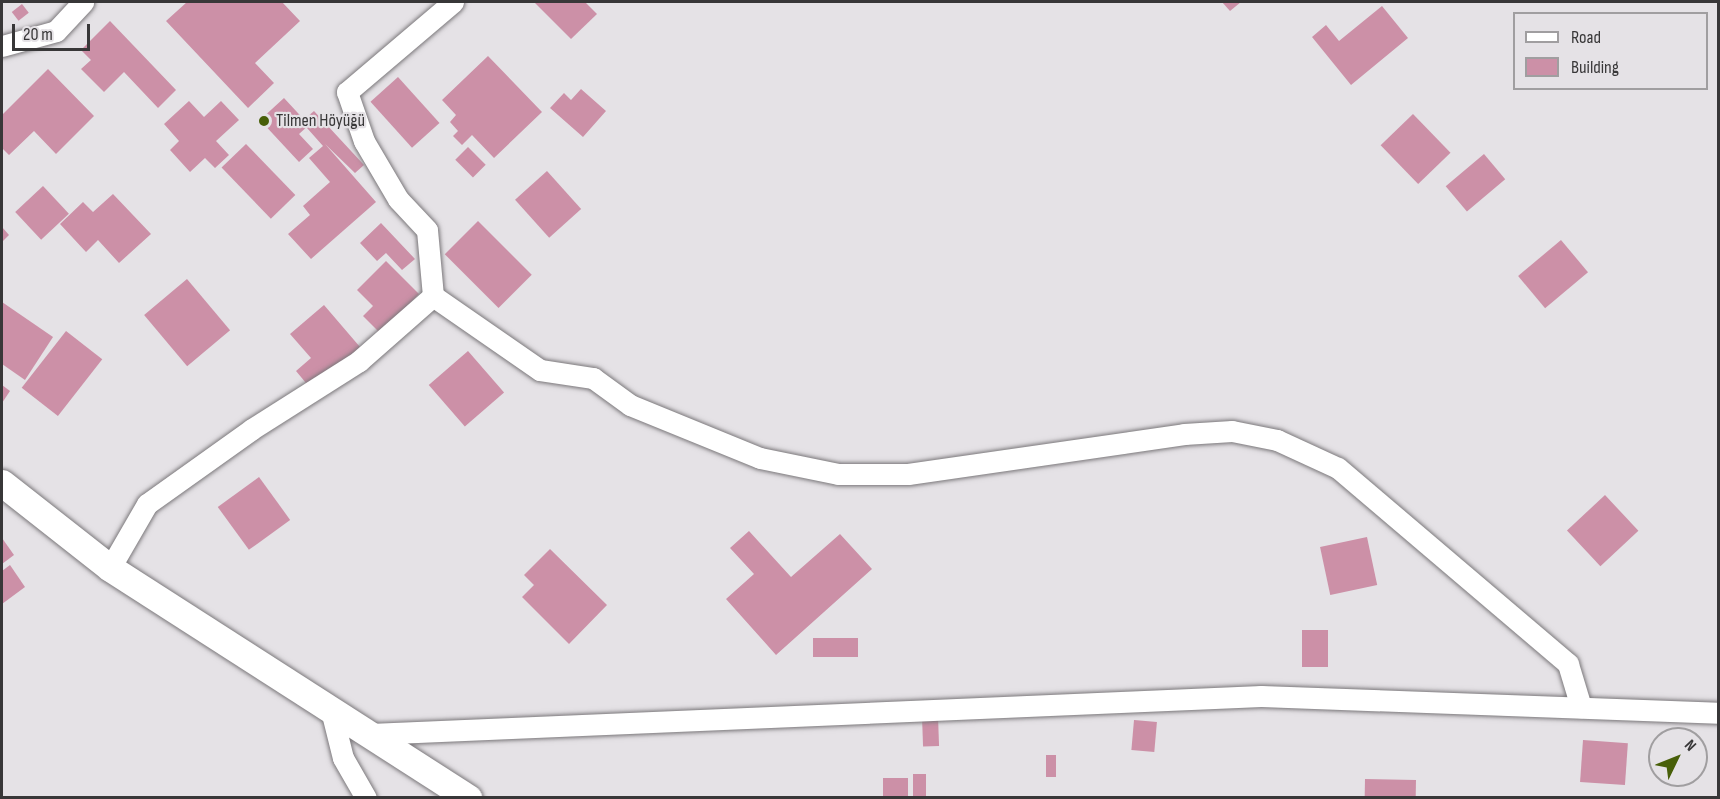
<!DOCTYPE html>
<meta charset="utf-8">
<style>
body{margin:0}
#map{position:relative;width:1720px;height:799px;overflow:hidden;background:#e5e2e6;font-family:"Sofia Sans Condensed",sans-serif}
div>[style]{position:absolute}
.building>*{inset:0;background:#cc90a7;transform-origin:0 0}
.roads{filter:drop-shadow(0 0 2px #7b787b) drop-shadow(0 0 2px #7b787b)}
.minor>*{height:21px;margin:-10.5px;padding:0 10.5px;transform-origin:10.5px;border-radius:10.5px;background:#fff}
.tertiary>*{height:27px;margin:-13.5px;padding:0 13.5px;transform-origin:13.5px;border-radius:13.5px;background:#fff}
.dots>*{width:16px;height:16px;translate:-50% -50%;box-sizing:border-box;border:3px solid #e5e2e6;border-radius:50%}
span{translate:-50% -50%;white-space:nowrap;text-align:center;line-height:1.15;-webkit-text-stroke:4.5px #e5e2e6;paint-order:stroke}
.poi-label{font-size:18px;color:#383738}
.left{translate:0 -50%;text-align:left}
.frame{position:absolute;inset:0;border:3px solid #383738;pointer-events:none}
.legend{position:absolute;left:1513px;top:12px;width:195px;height:78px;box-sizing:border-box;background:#e5e2e6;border:2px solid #a09ea0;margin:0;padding:8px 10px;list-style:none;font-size:18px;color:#383738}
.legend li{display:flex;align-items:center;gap:12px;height:30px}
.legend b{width:30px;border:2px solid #a09ea0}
.north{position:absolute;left:1648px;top:727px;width:60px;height:60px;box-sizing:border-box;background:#e5e2e6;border:2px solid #a09ea0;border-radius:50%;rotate:47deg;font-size:16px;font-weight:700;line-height:24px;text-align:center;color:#383738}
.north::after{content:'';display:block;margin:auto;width:21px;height:27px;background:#485f09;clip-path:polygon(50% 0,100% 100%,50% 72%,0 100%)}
.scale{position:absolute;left:12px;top:24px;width:78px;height:27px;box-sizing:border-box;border:3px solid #383738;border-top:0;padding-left:8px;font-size:18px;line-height:21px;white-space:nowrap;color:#383738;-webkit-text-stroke:4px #e5e2e6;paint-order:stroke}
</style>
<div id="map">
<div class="building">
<i style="clip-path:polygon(187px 2px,282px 2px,300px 21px,255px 63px,274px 83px,248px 108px,166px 21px)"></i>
<i style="clip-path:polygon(534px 2px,585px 2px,597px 14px,571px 39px)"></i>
<i style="clip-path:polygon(1222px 2px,1241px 2px,1230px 11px)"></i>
<i style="left:22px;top:4px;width:11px;height:13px;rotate:52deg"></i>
<i style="clip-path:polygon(1382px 6px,1408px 38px,1351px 85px,1312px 37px,1326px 25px,1339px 41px)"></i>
<i style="clip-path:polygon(110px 21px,176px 90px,158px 108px,124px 72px,104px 92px,81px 69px,91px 60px,81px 50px)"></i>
<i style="clip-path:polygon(488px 56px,542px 112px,494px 158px,472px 135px,462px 145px,453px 136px,458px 131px,450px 122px,456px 115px,442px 100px)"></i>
<i style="clip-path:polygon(48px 69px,94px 116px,56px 154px,34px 131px,9px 155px,2px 148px,2px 115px)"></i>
<i style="left:398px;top:77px;width:62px;height:37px;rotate:48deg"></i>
<i style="clip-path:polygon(581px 89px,606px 111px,583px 137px,550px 108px,564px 93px,571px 100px)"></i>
<i style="clip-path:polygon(284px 98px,309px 125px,299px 134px,313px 149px,299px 162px,260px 120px)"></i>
<i style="clip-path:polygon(189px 101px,204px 117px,221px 101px,239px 120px,216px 141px,229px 155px,215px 168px,205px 158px,190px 172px,170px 150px,179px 141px,164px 124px)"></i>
<i style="clip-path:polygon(314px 111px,364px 165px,355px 173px,325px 144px,376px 202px,311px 259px,288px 234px,310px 215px,303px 206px,330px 182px,309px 158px,323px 146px,307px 128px,312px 124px,306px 118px)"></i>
<i style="left:1413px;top:114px;width:54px;height:45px;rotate:46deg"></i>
<i style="left:246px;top:144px;width:71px;height:34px;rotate:46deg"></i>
<i style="left:468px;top:147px;width:25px;height:18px;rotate:45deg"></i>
<i style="left:1484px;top:154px;width:33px;height:50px;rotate:50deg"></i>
<i style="left:547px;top:171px;width:51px;height:43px;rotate:48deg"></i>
<i style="left:43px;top:186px;width:38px;height:38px;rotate:47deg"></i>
<i style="clip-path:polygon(113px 194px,151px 234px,119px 263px,98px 240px,86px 252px,60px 224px,83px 202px,93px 212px)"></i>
<i style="left:478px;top:221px;width:76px;height:47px;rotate:45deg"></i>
<i style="clip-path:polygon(381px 223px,415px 259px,402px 270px,386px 253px,377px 261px,360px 243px)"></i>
<i style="clip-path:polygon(2px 227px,9px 235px,2px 242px)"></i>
<i style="left:1561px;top:240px;width:42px;height:56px;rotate:50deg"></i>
<i style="clip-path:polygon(386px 261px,419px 294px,380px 333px,363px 316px,373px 306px,357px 290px)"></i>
<i style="left:187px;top:279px;width:67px;height:56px;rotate:50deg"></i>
<i style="clip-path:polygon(2px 302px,53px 337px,25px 380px,2px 364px)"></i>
<i style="clip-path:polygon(324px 305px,360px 347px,311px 389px,296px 371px,311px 358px,290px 334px)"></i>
<i style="left:66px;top:331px;width:46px;height:72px;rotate:38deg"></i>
<i style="left:468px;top:351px;width:55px;height:52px;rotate:49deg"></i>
<i style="clip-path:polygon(2px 385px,10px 391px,2px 403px)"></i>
<i style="left:259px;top:477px;width:53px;height:51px;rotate:54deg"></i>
<i style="left:1605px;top:495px;width:49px;height:52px;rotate:47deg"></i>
<i style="clip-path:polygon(749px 531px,791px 577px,840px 534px,872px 569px,776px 655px,726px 599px,754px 574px,730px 548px)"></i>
<i style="left:1367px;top:537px;width:49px;height:48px;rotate:78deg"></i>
<i style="clip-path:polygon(2px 538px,14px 555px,2px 564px)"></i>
<i style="clip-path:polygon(550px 549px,607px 605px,569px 644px,522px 597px,534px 585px,524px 575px)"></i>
<i style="clip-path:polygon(10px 565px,25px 587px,2px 604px,2px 571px)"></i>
<i style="left:1302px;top:630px;width:26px;height:37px"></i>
<i style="left:858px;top:638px;width:19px;height:45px;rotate:90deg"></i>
<i style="left:938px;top:716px;width:30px;height:16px;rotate:88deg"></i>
<i style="left:1134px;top:720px;width:23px;height:30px;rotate:5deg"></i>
<i style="left:1583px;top:740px;width:45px;height:42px;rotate:4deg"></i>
<i style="left:1046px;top:755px;width:10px;height:22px"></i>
<i style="left:913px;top:774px;width:13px;height:24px"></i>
<i style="left:883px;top:778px;width:25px;height:20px"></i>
<i style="left:1365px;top:779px;width:51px;height:19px;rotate:1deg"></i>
</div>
<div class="roads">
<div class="minor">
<i style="left:2px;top:46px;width:56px;rotate:-15.5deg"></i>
<i style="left:56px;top:31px;width:40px;rotate:-47deg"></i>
<i style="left:433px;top:296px;width:130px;rotate:34.7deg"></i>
<i style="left:540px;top:370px;width:54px;rotate:8.6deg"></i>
<i style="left:593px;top:378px;width:46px;rotate:36.1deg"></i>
<i style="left:630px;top:405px;width:140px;rotate:22.2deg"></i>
<i style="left:760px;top:458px;width:80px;rotate:11.6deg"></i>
<i style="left:838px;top:474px;width:70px"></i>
<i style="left:908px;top:474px;width:279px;rotate:-8.2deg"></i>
<i style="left:1184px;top:434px;width:48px;rotate:-3.6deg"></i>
<i style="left:1232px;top:431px;width:46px;rotate:11.3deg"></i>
<i style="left:1277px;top:440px;width:67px;rotate:24.7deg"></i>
<i style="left:1338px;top:468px;width:302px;rotate:40.4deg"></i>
<i style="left:1568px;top:664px;width:45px;rotate:73.2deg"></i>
<i style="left:110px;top:568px;width:74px;rotate:-60deg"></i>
<i style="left:147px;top:504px;width:129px;rotate:-35.5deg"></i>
<i style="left:252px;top:429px;width:127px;rotate:-32.4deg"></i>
<i style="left:359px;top:361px;width:98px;rotate:-41.3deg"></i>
<i style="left:433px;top:296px;width:66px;rotate:-95.2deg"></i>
<i style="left:427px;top:230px;width:42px;rotate:-133.1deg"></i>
<i style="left:398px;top:199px;width:67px;rotate:-120.4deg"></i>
<i style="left:364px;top:141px;width:52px;rotate:-109.1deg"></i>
<i style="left:347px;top:92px;width:139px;rotate:-40.3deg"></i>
<i style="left:331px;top:710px;width:49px;rotate:76deg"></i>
<i style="left:343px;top:758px;width:46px;rotate:60.1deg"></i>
<i style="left:370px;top:734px;width:892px;rotate:-2.44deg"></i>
<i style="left:1261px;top:696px;width:457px;rotate:2.1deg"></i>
</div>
<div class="tertiary">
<i style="left:2px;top:483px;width:137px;rotate:38.2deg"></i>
<i style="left:110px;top:568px;width:426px;rotate:32.7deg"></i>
</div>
</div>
<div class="dots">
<i style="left:264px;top:121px;background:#485f09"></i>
</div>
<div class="poi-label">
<span class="left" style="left:276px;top:121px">Tilmen Höyüğü</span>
</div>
<div class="frame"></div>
<ul class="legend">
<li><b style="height:8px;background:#fff"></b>Road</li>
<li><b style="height:16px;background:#cc90a7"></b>Building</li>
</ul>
<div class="north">N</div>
<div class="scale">20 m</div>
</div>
